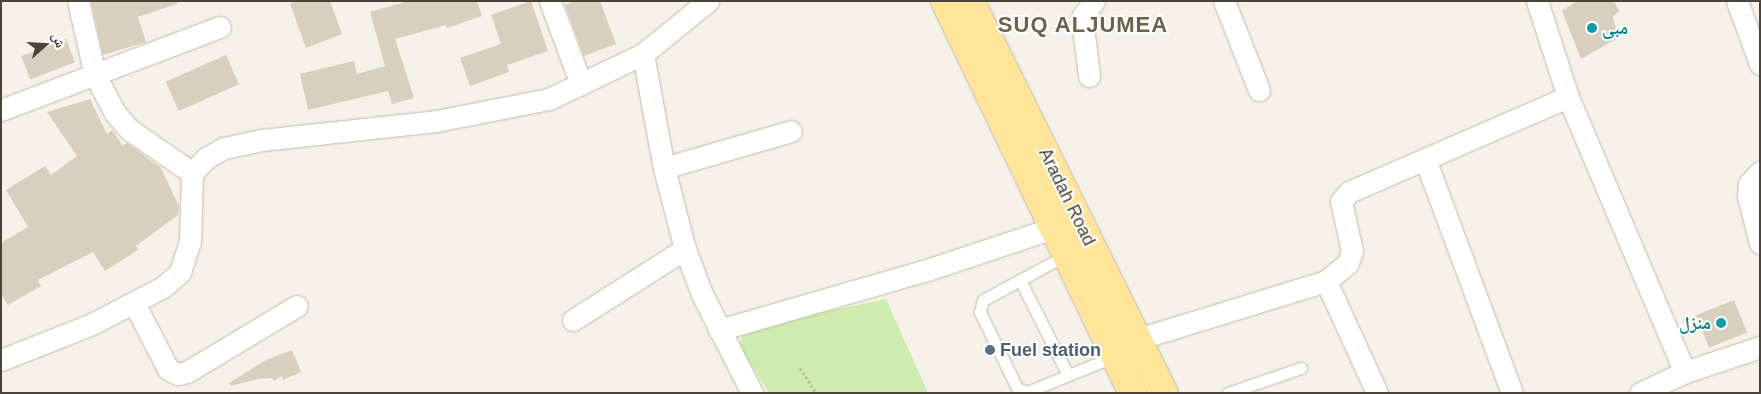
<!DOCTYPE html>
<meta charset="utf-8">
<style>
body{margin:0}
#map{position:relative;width:1761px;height:394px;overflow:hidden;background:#f6f2e9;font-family:Arial,"Noto Naskh Arabic",sans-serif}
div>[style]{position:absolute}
.green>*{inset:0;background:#cfecb0}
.building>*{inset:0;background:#d8cfbe;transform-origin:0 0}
.path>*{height:3px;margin-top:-1.5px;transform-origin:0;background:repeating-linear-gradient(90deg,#c5b79b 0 2.5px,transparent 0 5px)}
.roads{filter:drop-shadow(0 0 1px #c2bbab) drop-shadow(0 0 1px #c2bbab)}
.lane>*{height:11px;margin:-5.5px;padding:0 5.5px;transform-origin:5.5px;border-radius:5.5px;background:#fff}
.street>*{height:21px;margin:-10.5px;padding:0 10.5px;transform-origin:10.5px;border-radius:10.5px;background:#fff}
.primary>*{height:28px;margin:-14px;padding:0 14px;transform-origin:14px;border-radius:14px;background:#ffe599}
.dots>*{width:14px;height:14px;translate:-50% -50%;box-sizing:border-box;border:2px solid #fff;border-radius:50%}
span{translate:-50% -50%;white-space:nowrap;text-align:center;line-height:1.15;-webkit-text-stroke:4px #fff;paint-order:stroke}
.culture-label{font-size:18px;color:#0d838f;font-weight:700}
.left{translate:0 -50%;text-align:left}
.right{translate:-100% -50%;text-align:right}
.street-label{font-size:18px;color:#4a4337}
.service-label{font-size:18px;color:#4e5e75;font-weight:700}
.district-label{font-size:22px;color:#6e624d;font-weight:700;letter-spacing:1px}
.frame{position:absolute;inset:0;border:2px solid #4a4337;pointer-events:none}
.north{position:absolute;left:20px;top:20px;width:50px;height:50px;-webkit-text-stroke:4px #fff;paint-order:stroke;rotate:71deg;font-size:14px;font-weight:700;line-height:20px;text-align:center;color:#4a4337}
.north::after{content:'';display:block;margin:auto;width:18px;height:22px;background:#4a4337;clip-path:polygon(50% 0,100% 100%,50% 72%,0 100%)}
</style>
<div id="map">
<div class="green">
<i style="clip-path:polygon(886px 299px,928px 393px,769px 393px,739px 346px,745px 328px)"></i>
</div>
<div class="building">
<i style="clip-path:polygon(91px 1px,177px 1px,177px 4px,138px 17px,146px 42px,103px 55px)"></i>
<i style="clip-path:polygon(297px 1px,330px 1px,342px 34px,306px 48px,290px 4px)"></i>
<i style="clip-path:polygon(408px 1px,477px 1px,482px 16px,447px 28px,446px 25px,395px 39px,414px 98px,392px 104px,388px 91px,308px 110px,300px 74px,354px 61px,357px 74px,385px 66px,370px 12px)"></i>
<i style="clip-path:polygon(531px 1px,548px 51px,507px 65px,509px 72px,470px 86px,460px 58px,501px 44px,491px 15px)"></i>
<i style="clip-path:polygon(575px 1px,600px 1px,616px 44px,584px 56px,565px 5px)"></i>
<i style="clip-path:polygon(1577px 1px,1614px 1px,1619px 11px,1613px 17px,1618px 38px,1581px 59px,1562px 11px)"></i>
<i style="left:66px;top:39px;width:25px;height:48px;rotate:69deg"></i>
<i style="left:226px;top:55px;width:32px;height:66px;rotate:66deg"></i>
<i style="clip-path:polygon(90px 99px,107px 134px,112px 130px,123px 146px,127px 143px,161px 168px,179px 206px,178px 215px,136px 246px,138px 250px,105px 271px,93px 252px,38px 280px,41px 286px,8px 305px,1px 294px,1px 243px,28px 227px,6px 190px,45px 166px,51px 175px,77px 156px,47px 112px)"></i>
<i style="left:1734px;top:300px;width:35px;height:41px;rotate:68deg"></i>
<i style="clip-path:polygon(292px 350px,301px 372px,283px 380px,282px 376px,274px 381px,272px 378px,258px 379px,231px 386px,229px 383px,266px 360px)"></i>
</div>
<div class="path">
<i style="left:800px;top:368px;width:30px;rotate:57deg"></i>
</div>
<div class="roads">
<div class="lane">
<i style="left:1066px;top:255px;width:94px;rotate:151.5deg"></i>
<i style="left:983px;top:300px;width:12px;rotate:104deg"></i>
<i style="left:980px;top:312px;width:85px;rotate:64deg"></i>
<i style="left:1017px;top:388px;width:11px;rotate:22deg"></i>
<i style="left:1027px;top:392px;width:95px;rotate:-22.2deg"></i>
<i style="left:1020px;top:280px;width:106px;rotate:63.2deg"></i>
<i style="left:1228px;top:393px;width:77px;rotate:-18.9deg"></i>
</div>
<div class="street">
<i style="left:78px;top:1px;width:76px;rotate:77.1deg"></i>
<i style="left:95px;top:75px;width:43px;rotate:62.2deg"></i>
<i style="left:115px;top:113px;width:23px;rotate:49deg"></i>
<i style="left:130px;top:130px;width:75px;rotate:34.7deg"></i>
<i style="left:550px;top:1px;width:89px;rotate:69.5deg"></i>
<i style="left:1224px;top:1px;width:96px;rotate:68.5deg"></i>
<i style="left:1537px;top:1px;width:101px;rotate:72.1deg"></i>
<i style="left:1568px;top:97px;width:299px;rotate:67deg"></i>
<i style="left:1737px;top:1px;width:67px;rotate:69.9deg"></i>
<i style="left:643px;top:54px;width:116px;rotate:79.6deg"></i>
<i style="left:664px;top:168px;width:84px;rotate:75.5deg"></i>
<i style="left:685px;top:249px;width:48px;rotate:69.3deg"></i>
<i style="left:702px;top:294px;width:111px;rotate:63.2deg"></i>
<i style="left:1089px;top:76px;width:59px;rotate:-96.8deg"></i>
<i style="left:1082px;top:17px;width:20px;rotate:-53deg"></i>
<i style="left:1px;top:110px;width:234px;rotate:-20.8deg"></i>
<i style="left:1425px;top:159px;width:250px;rotate:69.6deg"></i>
<i style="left:664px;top:168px;width:132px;rotate:-16.2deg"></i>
<i style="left:1760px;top:172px;width:16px;rotate:133deg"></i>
<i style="left:1749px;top:184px;width:12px;rotate:95deg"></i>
<i style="left:1748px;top:196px;width:49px;rotate:75.7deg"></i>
<i style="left:1326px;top:281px;width:123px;rotate:65.5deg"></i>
<i style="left:134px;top:303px;width:74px;rotate:62.7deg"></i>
<i style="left:168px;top:369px;width:11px;rotate:27deg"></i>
<i style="left:178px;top:374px;width:9px;rotate:-13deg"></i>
<i style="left:187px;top:372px;width:128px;rotate:-31deg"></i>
<i style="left:573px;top:320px;width:133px;rotate:-32.4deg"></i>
<i style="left:719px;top:330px;width:213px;rotate:-16.1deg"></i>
<i style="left:924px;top:271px;width:136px;rotate:-18.4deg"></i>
<i style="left:1138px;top:339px;width:197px;rotate:-17.1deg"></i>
<i style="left:1326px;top:281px;width:28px;rotate:-39deg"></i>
<i style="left:1348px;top:263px;width:13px;rotate:-72deg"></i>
<i style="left:1352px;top:251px;width:51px;rotate:-102.4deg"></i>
<i style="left:1341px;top:201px;width:12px;rotate:-48deg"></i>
<i style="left:1349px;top:192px;width:239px;rotate:-23.5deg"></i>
<i style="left:1px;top:360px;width:98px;rotate:-21.6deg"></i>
<i style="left:92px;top:324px;width:80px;rotate:-27.5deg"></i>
<i style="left:163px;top:287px;width:23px;rotate:-41deg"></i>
<i style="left:180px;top:272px;width:32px;rotate:-72deg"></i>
<i style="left:190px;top:242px;width:69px;rotate:-88.3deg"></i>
<i style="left:192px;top:173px;width:21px;rotate:-47deg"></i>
<i style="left:206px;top:158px;width:21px;rotate:-29deg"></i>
<i style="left:224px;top:148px;width:39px;rotate:-12deg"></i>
<i style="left:262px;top:140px;width:175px;rotate:-6.2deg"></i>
<i style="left:436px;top:121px;width:115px;rotate:-11deg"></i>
<i style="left:549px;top:99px;width:104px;rotate:-25.6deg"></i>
<i style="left:643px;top:54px;width:84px;rotate:-39.2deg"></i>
<i style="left:1640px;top:393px;width:50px;rotate:-25deg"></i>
<i style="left:1685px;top:372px;width:79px;rotate:-18.4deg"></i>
</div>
<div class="primary">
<i style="left:945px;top:1px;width:435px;rotate:64.4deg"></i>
<i style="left:970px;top:1px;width:437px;rotate:63.7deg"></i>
</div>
</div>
<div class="dots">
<i style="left:1592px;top:28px;background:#0f9aa8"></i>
<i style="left:1721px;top:323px;background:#0f9aa8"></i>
<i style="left:990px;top:350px;background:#5c6f8a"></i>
</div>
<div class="culture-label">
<span class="left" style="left:1602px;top:28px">مبى</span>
<span class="right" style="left:1711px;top:323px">منزل</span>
</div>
<div class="street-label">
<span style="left:1067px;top:197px;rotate:64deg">Aradah Road</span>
</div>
<div class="service-label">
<span class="left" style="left:1000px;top:350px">Fuel station</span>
</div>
<div class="district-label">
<span style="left:1083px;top:25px">SUQ ALJUMEA</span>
</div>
<div class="frame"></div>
<div class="north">ش</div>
</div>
